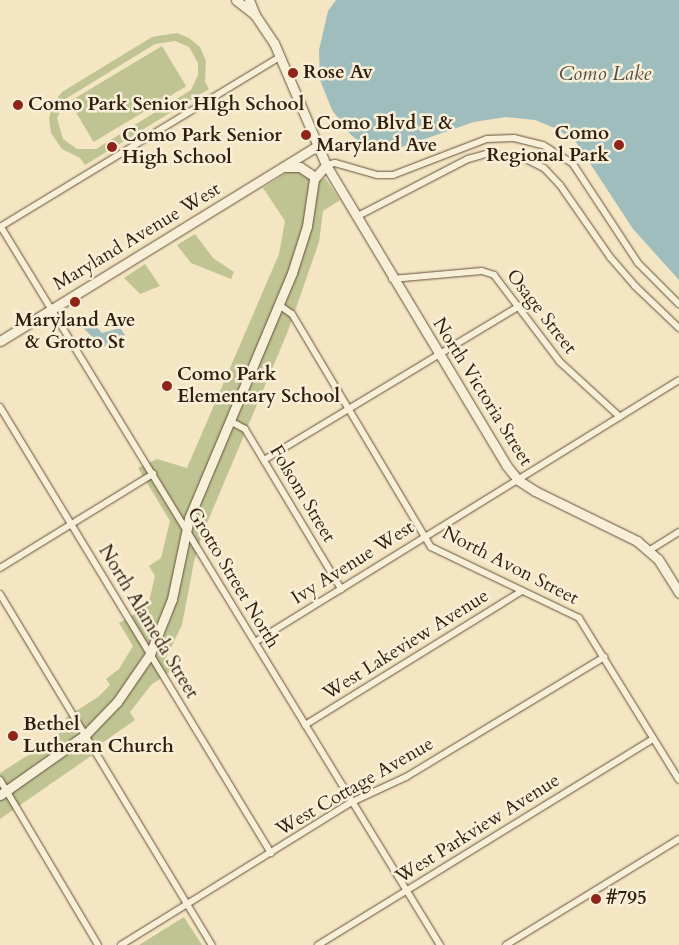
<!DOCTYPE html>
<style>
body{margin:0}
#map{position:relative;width:679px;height:945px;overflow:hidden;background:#f5e6c3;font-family:Cardo,serif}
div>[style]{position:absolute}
.green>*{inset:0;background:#bfc492;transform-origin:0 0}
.water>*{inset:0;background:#a0bdbd}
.roads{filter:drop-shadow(0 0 1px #63503a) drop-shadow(0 0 1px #63503a)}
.street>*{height:6px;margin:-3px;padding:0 3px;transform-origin:3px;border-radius:3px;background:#f8efd8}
.secondary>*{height:9px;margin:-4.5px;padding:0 4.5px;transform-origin:4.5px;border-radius:4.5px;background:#f8efd8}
.dots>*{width:14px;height:14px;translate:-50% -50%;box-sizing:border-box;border:2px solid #f8efd8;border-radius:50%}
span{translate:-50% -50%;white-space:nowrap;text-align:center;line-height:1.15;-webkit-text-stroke:5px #f8efd8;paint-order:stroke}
.poi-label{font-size:19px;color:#321e0c;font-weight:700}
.left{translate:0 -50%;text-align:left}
.right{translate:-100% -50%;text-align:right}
.street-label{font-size:19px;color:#321e0c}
.water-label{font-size:20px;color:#534e41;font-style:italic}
</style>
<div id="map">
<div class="green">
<i style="clip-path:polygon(evenodd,177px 33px,189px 38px,200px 47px,206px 61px,205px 82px,209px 89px,85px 165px,80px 158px,62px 149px,51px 133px,49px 118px,53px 103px,62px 92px,152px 37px,177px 33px,175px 41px,189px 47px,198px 63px,198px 75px,191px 90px,96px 149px,77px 149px,63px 139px,57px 118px,67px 98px,155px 44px,175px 41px)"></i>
<i style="left:162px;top:46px;width:47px;height:108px;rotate:59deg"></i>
<i style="clip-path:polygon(292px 169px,308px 177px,320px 180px,325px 178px,340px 200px,323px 211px,319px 242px,288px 331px,202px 535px,194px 562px,182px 625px,165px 660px,171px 671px,151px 685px,130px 712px,135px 720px,102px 743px,104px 747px,0 819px,0 773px,41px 747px,69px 725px,65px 718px,98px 697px,110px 685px,106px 679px,119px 669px,133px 646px,119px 623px,148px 606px,155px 576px,149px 566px,161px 558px,170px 521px,138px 468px,157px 459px,187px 468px,279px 254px,285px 221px,263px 188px)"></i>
<i style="clip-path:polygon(195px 234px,213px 258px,234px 272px,231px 279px,191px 263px,177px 245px)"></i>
<i style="clip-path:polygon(145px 264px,160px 286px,140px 294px,124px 278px)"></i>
<i style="clip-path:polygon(184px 917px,202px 945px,139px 945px)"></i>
</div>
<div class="water">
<i style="clip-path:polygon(336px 0,679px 0,679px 280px,633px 229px,576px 142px,557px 129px,535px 120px,506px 117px,474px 122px,390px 151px,363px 145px,350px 134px,332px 110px,320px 80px,319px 50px,328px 11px)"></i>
<i style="clip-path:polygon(91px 321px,102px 333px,120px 328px,125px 335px,103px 347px,81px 326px)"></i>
</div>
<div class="roads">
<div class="street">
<i style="left:326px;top:165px;width:9px;rotate:-13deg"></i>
<i style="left:335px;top:163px;width:44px;rotate:15.9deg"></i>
<i style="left:377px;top:175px;width:16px"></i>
<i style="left:393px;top:175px;width:101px;rotate:-21deg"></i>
<i style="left:487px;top:139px;width:27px;rotate:-2deg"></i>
<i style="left:514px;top:138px;width:30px;rotate:14deg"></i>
<i style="left:543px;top:145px;width:36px;rotate:32deg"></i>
<i style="left:573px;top:164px;width:118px;rotate:56.7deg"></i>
<i style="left:638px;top:263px;width:58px;rotate:45deg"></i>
<i style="left:356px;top:217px;width:126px;rotate:-27.4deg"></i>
<i style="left:468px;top:159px;width:19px;rotate:-16deg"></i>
<i style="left:486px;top:154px;width:40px;rotate:7.1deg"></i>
<i style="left:526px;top:159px;width:20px;rotate:27deg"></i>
<i style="left:544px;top:168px;width:23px;rotate:47deg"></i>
<i style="left:560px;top:185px;width:88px;rotate:55.2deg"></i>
<i style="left:610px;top:257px;width:38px;rotate:49deg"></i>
<i style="left:635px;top:286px;width:61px;rotate:43.7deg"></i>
<i style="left:0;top:227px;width:329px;rotate:-31.3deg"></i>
<i style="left:1px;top:227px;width:842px;rotate:58.56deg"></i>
<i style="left:392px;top:279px;width:90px;rotate:-5.1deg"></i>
<i style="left:482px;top:271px;width:13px;rotate:18deg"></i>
<i style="left:494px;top:275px;width:109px;rotate:52.8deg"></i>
<i style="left:560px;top:362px;width:81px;rotate:42.5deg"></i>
<i style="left:279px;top:305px;width:16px;rotate:35deg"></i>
<i style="left:292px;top:314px;width:271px;rotate:59.2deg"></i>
<i style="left:431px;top:547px;width:164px;rotate:25.6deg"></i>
<i style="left:579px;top:618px;width:190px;rotate:58.3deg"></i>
<i style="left:0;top:407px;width:522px;rotate:58.72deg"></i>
<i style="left:230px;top:421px;width:17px;rotate:28deg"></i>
<i style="left:245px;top:429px;width:187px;rotate:59deg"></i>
<i style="left:264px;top:460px;width:298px;rotate:-31.1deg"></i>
<i style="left:650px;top:550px;width:34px;rotate:-32deg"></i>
<i style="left:0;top:568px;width:180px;rotate:-31.6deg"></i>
<i style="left:0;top:594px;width:410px;rotate:58.9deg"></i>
<i style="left:255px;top:642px;width:498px;rotate:-31.7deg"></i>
<i style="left:305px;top:725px;width:255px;rotate:-31.7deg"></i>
<i style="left:0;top:780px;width:192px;rotate:59.3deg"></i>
<i style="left:121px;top:945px;width:272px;rotate:-31.8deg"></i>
<i style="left:352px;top:802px;width:60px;rotate:-24.8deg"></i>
<i style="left:406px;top:777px;width:232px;rotate:-31.2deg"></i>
<i style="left:318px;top:945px;width:393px;rotate:-31.6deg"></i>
<i style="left:506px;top:945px;width:203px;rotate:-31.5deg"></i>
</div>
<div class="secondary">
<i style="left:236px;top:0;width:24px;rotate:38deg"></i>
<i style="left:255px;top:15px;width:34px;rotate:56deg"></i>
<i style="left:274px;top:43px;width:133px;rotate:66.9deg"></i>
<i style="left:326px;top:165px;width:350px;rotate:59deg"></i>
<i style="left:506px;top:465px;width:19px;rotate:51deg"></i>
<i style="left:518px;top:480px;width:20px;rotate:33deg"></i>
<i style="left:535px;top:491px;width:114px;rotate:26.1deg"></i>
<i style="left:637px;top:541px;width:28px;rotate:41deg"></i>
<i style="left:658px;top:559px;width:40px;rotate:58deg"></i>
<i style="left:249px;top:0;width:16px;rotate:68deg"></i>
<i style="left:286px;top:167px;width:14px"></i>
<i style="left:300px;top:167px;width:18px;rotate:34deg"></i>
<i style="left:0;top:341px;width:372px;rotate:-31.6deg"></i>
<i style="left:0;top:795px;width:104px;rotate:-35.2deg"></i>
<i style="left:85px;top:735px;width:46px;rotate:-45.9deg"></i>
<i style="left:117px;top:702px;width:58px;rotate:-55.5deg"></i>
<i style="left:150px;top:654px;width:59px;rotate:-68.2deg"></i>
<i style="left:172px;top:599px;width:83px;rotate:-78.1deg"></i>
<i style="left:189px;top:518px;width:266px;rotate:-67.2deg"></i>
<i style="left:292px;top:273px;width:49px;rotate:-72.3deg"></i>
<i style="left:307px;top:226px;width:48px;rotate:-81.5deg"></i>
<i style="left:314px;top:179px;width:18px;rotate:-49deg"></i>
</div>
</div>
<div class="dots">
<i style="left:293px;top:73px;background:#8f2418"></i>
<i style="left:18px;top:105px;background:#8f2418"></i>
<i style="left:306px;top:135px;background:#8f2418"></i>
<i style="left:619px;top:145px;background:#8f2418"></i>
<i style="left:112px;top:147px;background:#8f2418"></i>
<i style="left:75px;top:302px;background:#8f2418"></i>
<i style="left:167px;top:386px;background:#8f2418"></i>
<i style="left:13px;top:736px;background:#8f2418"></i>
<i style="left:596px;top:899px;background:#8f2418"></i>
</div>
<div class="poi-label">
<span class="left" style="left:303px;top:73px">Rose Av</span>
<span class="left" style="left:28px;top:105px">Como Park Senior HIgh School</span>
<span class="left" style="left:316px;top:135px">Como Blvd E &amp;<br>Maryland Ave</span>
<span class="right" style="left:609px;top:145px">Como<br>Regional Park</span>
<span class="left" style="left:122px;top:147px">Como Park Senior<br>High School</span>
<span style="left:75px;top:332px">Maryland Ave<br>&amp; Grotto St</span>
<span class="left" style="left:177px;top:386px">Como Park<br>Elementary School</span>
<span class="left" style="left:23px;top:736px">Bethel<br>Lutheran Church</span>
<span class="left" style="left:606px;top:899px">#795</span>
</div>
<div class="street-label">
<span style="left:137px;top:237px;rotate:-31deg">Maryland Avenue West</span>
<span style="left:541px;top:312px;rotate:52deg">Osage Street</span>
<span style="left:482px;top:392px;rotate:58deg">North Victoria Street</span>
<span style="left:302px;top:494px;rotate:59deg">Folsom Street</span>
<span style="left:353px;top:563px;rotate:-32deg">Ivy Avenue West</span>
<span style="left:510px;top:566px;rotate:27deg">North Avon Street</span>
<span style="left:233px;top:578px;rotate:59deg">Grotto Street North</span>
<span style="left:148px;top:622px;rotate:59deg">North Alameda Street</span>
<span style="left:406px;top:645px;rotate:-32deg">West Lakeview Avenue</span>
<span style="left:355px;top:787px;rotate:-30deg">West Cottage Avenue</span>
<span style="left:478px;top:829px;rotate:-32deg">West Parkview Avenue</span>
</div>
<div class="water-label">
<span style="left:605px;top:73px">Como Lake</span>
</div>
</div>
